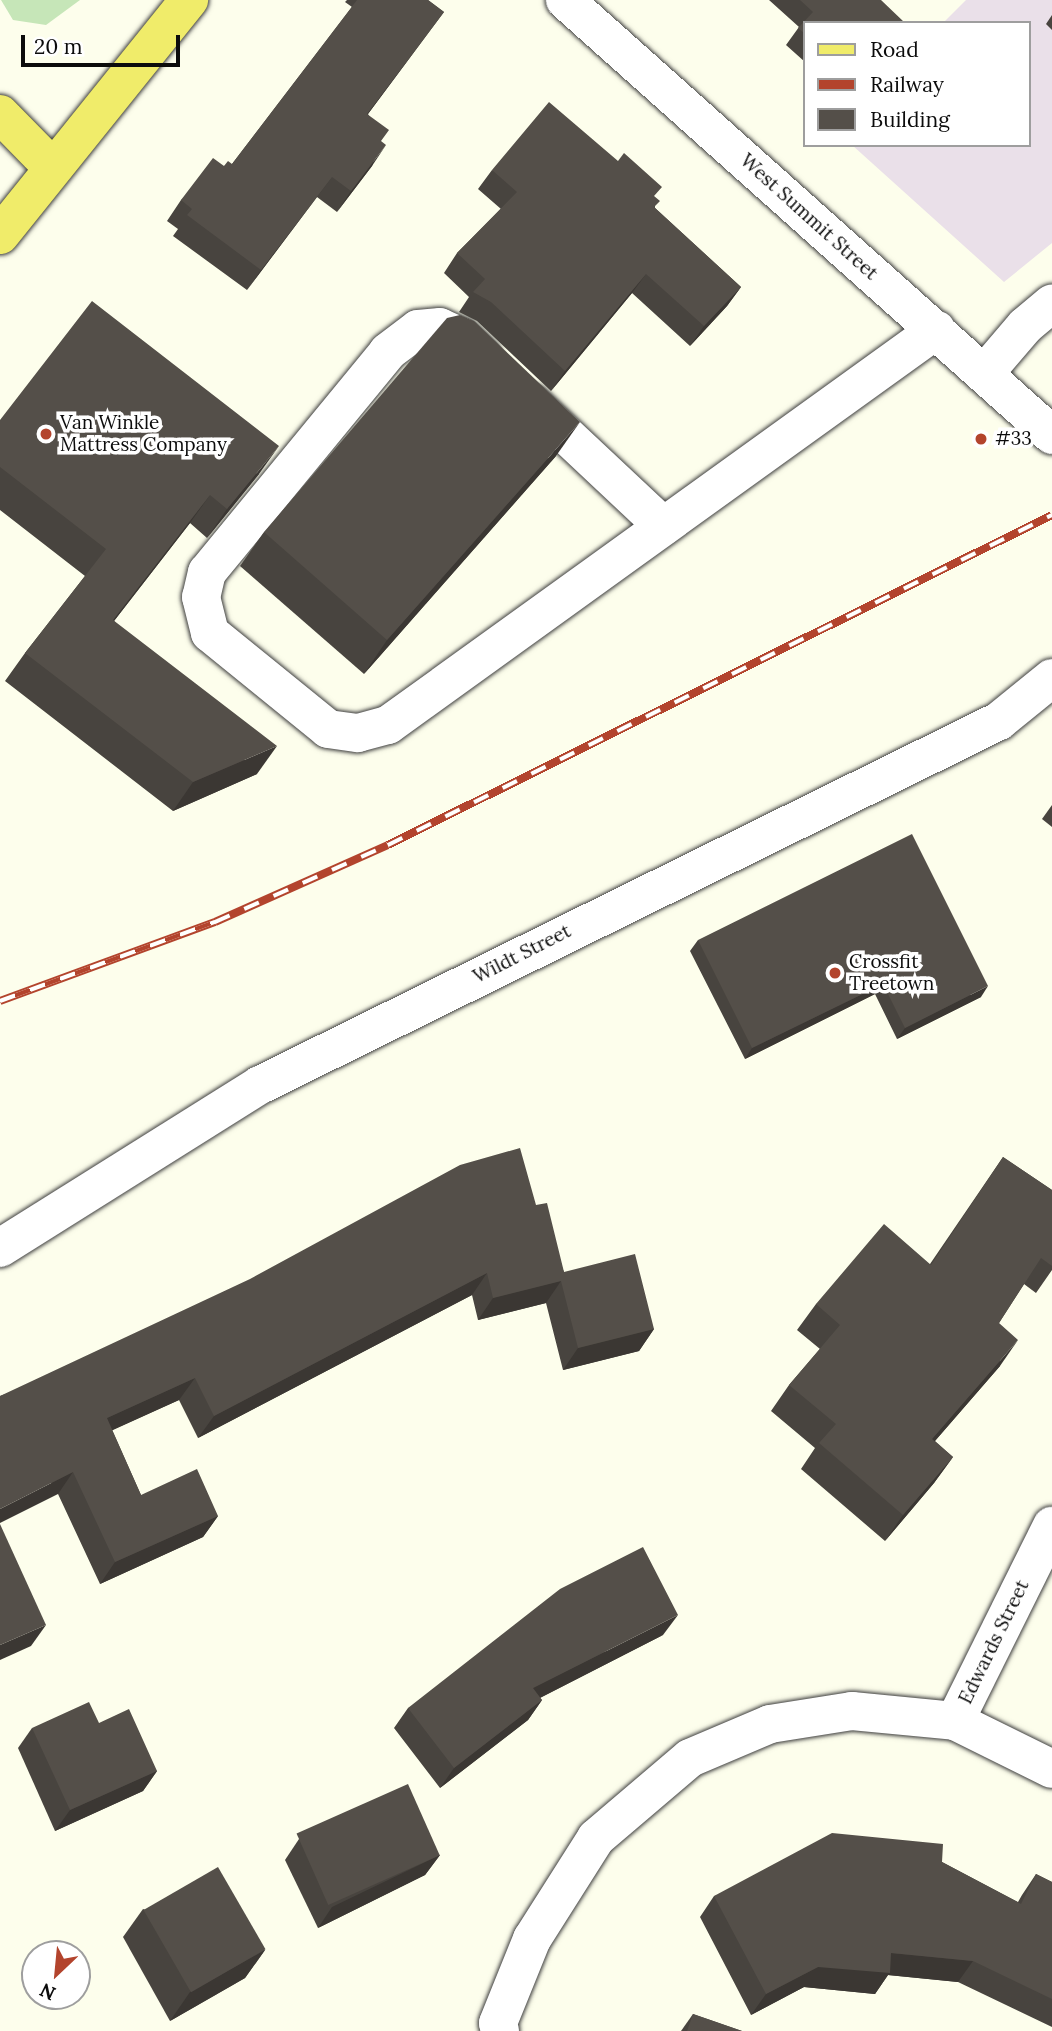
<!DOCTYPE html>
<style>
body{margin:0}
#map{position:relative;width:1052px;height:2031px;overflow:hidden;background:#fdfeec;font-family:Lora,serif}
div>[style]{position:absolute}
.industrial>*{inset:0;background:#eae0e9}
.green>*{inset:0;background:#c6e6b8}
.roads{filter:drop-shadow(0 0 2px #3f3f3f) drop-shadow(0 0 2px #3f3f3f)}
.minor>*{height:38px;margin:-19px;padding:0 19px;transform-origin:19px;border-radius:19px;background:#fff}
.major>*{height:38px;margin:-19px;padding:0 19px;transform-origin:19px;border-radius:19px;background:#f0ec6a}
.rail>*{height:8px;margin-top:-4px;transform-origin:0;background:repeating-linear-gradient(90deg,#fff 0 16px,#b3442d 0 32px);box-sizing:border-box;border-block:2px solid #b3442d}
.wall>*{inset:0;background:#48443f}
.shaded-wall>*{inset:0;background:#3b3733}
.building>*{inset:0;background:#544f49;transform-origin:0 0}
.dots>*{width:19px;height:19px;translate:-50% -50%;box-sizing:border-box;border:4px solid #fff;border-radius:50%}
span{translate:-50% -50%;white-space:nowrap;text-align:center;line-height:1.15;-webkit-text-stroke:7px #fff;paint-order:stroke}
.street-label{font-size:19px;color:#0c0c0c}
.poi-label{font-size:19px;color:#0c0c0c}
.left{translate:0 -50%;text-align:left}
.legend{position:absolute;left:803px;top:21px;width:228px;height:126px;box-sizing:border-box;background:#fff;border:2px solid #9e9e9e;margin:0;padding:9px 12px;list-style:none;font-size:21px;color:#0c0c0c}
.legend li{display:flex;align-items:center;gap:14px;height:35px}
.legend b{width:35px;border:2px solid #9e9e9e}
.north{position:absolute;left:21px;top:1940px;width:70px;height:70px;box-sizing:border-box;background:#fff;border:2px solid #9e9e9e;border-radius:50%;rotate:206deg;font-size:19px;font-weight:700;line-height:28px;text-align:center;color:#0c0c0c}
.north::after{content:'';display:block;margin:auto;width:24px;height:32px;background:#b3442d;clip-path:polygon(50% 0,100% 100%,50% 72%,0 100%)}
.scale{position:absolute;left:21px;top:35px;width:159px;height:32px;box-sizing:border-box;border:4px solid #0c0c0c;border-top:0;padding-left:9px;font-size:21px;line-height:24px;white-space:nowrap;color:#0c0c0c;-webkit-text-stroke:5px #fff;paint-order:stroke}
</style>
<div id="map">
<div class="industrial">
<i style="clip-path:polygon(966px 0,1052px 0,1052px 243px,1004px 282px,852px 145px,1029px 145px,1029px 23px,943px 23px)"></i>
</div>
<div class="green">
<i style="clip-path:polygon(1px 0,80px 0,46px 25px,13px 20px)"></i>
</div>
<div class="roads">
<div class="minor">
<i style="left:565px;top:0;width:653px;rotate:41.77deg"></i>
<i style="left:483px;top:357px;width:29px;rotate:-136deg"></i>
<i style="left:462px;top:337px;width:24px;rotate:-156deg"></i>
<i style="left:440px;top:327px;width:22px;rotate:175deg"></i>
<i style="left:418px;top:329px;width:38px;rotate:143deg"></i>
<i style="left:388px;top:352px;width:285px;rotate:129.4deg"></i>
<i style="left:207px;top:572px;width:26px;rotate:103deg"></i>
<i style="left:201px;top:597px;width:37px;rotate:76deg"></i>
<i style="left:210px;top:633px;width:152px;rotate:39.1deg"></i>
<i style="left:328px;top:729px;width:30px;rotate:8deg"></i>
<i style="left:358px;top:733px;width:31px;rotate:-15deg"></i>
<i style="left:388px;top:725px;width:676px;rotate:-35.78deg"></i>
<i style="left:984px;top:374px;width:63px;rotate:-49.5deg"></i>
<i style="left:1025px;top:326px;width:35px;rotate:-40deg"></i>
<i style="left:532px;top:403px;width:180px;rotate:43.2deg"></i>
<i style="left:0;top:1248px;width:307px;rotate:-32.1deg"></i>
<i style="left:260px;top:1085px;width:824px;rotate:-26.22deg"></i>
<i style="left:999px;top:721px;width:68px;rotate:-39.1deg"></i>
<i style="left:955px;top:1721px;width:218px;rotate:-63.6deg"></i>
<i style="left:500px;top:2031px;width:8px;rotate:-104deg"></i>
<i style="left:498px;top:2023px;width:91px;rotate:-68deg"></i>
<i style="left:532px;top:1939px;width:120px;rotate:-57.6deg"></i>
<i style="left:596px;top:1838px;width:123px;rotate:-40.4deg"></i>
<i style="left:690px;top:1758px;width:87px;rotate:-23deg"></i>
<i style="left:770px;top:1724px;width:83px;rotate:-9deg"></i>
<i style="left:852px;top:1711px;width:103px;rotate:5.5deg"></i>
<i style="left:955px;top:1721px;width:108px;rotate:26.3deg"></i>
</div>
<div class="major">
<i style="left:0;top:114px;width:73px;rotate:45.6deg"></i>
<i style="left:0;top:235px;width:302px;rotate:-51.2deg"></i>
</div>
</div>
<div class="rail">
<i style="left:0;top:1001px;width:229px;rotate:-20.2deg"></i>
<i style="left:215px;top:922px;width:189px;rotate:-24deg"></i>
<i style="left:388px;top:845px;width:741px;rotate:-26.43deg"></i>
</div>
<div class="wall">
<i style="clip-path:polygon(347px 0,428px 0,444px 12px,368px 114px,381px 141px,372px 166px,337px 212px,317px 197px,247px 290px,173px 236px,178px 229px,167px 221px,181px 200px,224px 166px,232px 164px,352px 7px,345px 2px)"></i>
<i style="clip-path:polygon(769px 0,881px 0,805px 23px,805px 62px,786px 45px,799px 27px)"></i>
<i style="clip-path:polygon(1052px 15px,1052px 30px,1046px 24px)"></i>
<i style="clip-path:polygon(492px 170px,655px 197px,655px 208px,741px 287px,727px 306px,690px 346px,632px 293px,551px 391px,477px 321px,459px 312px,469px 297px,444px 273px,457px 253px,501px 209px,478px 189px)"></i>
<i style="clip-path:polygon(0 420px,259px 474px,207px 538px,190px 523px,114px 621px,257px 774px,173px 811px,5px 681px,25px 653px,85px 576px,0 510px)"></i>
<i style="clip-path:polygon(556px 456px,364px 674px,240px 566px,264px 532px)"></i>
<i style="clip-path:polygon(1052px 805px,1052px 827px,1042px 819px)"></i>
<i style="clip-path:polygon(698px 940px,981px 997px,897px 1039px,875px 994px,745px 1059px,690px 951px)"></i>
<i style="clip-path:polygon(1003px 1157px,1052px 1190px,1052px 1270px,1036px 1293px,1024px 1284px,999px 1323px,1000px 1366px,935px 1441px,953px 1457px,934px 1483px,885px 1541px,801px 1469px,815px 1448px,771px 1411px,789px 1385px,820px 1349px,797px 1330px,816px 1304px,930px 1264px)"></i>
<i style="clip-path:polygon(536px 1205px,564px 1272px,654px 1329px,639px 1351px,563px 1370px,546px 1303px,478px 1320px,472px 1295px,198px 1438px,179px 1400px,112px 1430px,141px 1495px,218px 1516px,203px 1537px,100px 1584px,58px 1494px,0 1396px)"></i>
<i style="clip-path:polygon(663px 1635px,540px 1698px,542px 1700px,528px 1720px,440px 1788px,394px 1728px,408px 1708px)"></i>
<i style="clip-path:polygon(32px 1728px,157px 1771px,143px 1791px,55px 1831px,18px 1748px)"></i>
<i style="clip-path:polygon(299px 1839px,440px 1855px,425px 1875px,318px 1928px,285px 1860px)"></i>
<i style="clip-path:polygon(942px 1862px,1018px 1902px,1022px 1895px,1036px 1874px,1052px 1882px,1052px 2027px,958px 1982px,888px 1975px,875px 1994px,804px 1987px,751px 2015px,700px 1917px,714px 1896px)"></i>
<i style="clip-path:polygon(143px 1909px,265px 1950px,245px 1978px,170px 2021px,123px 1937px)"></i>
<i style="clip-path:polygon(693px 2014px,742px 2031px,681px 2031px)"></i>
</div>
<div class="shaded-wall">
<i style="clip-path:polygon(444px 12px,429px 32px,353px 134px,367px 114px)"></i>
<i style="clip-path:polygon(386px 145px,372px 166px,337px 212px,351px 191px)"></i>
<i style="clip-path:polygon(332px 177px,317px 197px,247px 290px,261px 270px)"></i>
<i style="clip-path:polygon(646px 274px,632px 293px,551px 391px,565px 371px)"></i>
<i style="clip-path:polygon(741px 287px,727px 306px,690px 346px,704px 326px)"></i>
<i style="clip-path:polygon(580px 422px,556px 456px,364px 674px,387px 640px)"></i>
<i style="clip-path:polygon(279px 446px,259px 474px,207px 538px,227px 509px)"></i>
<i style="clip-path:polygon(210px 495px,190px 523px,93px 648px,113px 620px)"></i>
<i style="clip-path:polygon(277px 746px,257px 774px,173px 811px,193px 782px)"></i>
<i style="clip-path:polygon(883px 984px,875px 994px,745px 1059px,752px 1048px)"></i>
<i style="clip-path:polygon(988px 986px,981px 997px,897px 1039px,905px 1028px)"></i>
<i style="clip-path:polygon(487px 1273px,472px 1295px,198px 1438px,214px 1416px)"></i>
<i style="clip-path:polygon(561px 1281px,546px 1303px,478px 1320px,493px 1298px)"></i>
<i style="clip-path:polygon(654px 1329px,639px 1351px,563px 1370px,578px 1348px)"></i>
<i style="clip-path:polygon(1018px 1340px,1000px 1366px,914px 1465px,932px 1439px)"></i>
<i style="clip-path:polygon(195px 1378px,179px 1400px,91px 1440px,107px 1418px)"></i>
<i style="clip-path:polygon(953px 1457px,934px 1483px,885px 1541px,903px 1515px)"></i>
<i style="clip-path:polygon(73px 1472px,58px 1494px,0 1523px,0 1509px)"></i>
<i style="clip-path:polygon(218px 1516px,203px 1537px,100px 1584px,115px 1562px)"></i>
<i style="clip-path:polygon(678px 1615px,663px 1635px,518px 1709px,533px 1688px)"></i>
<i style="clip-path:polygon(46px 1625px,31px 1646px,0 1660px,0 1645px)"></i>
<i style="clip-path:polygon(542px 1700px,528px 1720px,440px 1788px,454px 1768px)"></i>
<i style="clip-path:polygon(157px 1771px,143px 1791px,55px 1831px,70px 1810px)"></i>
<i style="clip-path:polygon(440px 1855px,425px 1875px,318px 1928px,332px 1907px)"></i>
<i style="clip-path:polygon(265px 1950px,245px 1978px,170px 2021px,190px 1992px)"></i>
<i style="clip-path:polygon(891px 1953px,973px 1961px,958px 1982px,888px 1975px,875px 1994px,804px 1987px,751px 2015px,766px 1994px,818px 1967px)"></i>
</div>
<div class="building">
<i style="clip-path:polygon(357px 0,428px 0,444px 12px,367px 114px,389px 130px,381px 141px,386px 145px,351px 191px,332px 177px,261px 270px,187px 215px,192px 209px,181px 200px,213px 158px,224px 166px,228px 161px,232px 164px)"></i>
<i style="clip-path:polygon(800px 0,881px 0,904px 22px,903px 23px,805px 23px,805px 34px,798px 28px,813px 12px)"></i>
<i style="clip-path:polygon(549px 102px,618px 161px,624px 153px,662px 187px,654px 196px,660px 201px,654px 207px,741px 287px,704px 326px,646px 274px,565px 371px,491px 302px,473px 292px,485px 279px,457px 253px,517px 192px,492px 170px)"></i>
<i style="clip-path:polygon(92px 301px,279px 446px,227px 509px,210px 495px,113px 620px,277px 746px,193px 782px,25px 653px,106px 549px,0 467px,0 420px)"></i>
<i style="clip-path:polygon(460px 315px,474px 321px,580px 422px,387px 640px,264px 532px,447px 318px)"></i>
<i style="clip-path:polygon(912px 834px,988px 986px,905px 1028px,883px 984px,752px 1048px,698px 940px)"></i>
<i style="clip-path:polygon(520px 1148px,536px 1205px,547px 1203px,564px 1272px,635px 1254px,654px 1329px,578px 1348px,561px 1281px,493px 1298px,487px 1273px,214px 1416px,195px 1378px,107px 1418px,141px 1495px,197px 1469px,218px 1516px,115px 1562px,73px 1472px,0 1509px,0 1396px,250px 1279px,460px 1165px)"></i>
<i style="clip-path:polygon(1003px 1157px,1052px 1190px,1052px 1266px,1041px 1258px,999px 1323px,1018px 1340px,932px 1439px,953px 1457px,903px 1515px,819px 1443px,836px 1424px,789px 1385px,840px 1325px,816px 1304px,884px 1224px,931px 1265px)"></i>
<i style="clip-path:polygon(0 1524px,46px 1625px,0 1645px)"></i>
<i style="clip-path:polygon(643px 1547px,678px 1615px,533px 1688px,542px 1700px,454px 1768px,408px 1708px,560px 1589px)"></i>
<i style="clip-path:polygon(89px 1702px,99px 1723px,129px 1709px,157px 1771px,70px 1810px,32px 1728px)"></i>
<i style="left:408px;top:1784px;width:78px;height:122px;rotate:66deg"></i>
<i style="clip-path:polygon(832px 1833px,943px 1844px,942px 1862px,1021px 1904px,1036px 1874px,1052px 1882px,1052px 1999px,973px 1961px,891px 1953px,890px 1973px,818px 1967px,766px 1994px,714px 1896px)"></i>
<i style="left:218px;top:1867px;width:95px;height:86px;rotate:60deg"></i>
<i style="clip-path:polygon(693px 2014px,742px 2031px,687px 2031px)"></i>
</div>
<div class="dots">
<i style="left:46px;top:434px;background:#b3442d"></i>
<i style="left:981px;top:439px;background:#b3442d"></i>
<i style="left:835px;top:973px;background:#b3442d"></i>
</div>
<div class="street-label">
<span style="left:809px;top:217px;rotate:42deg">West Summit Street</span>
<span style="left:522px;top:954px;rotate:-27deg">Wildt Street</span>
<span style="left:994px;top:1642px;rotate:-64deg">Edwards Street</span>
</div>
<div class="poi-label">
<span class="left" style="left:60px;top:434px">Van Winkle<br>Mattress Company</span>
<span class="left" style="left:995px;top:439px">#33</span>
<span class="left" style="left:849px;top:973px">Crossfit<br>Treetown</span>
</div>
<ul class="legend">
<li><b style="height:9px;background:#f0ec6a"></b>Road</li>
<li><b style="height:9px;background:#b3442d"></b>Railway</li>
<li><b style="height:19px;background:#544f49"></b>Building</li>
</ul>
<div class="north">N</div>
<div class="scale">20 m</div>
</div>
